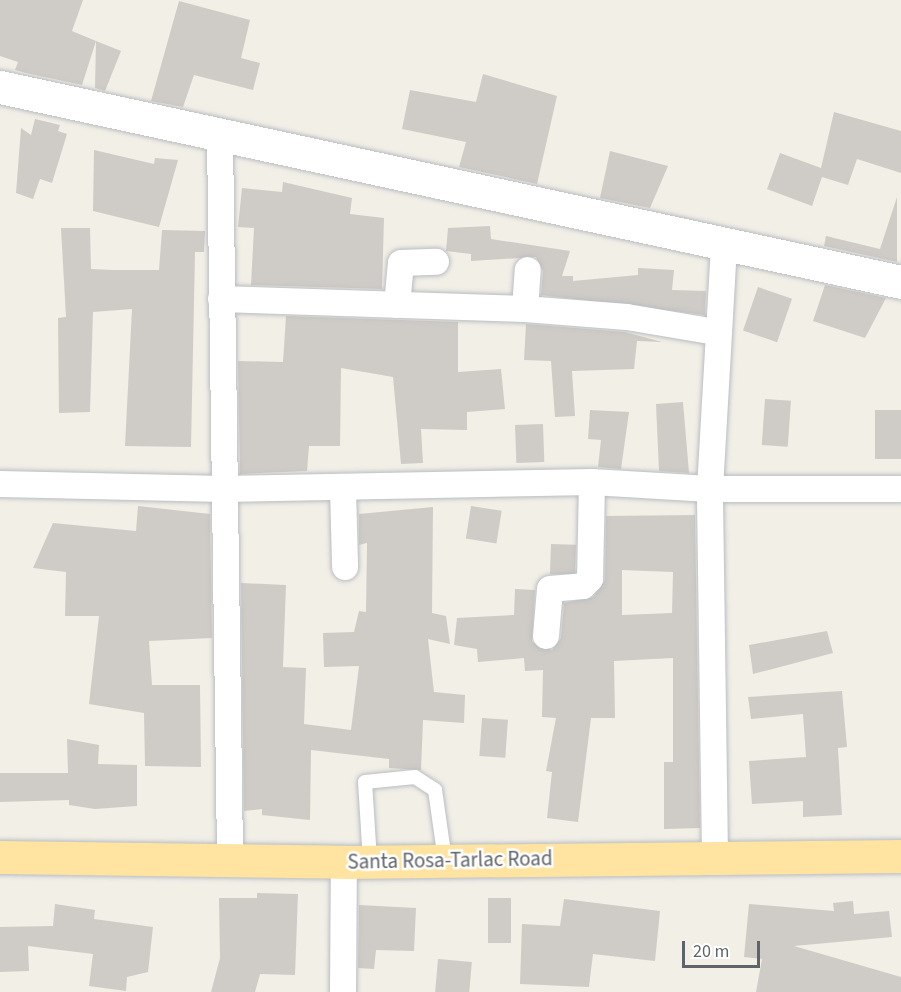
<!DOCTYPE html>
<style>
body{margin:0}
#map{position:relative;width:901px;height:992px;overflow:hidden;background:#f2efe7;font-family:"Source Sans 3",sans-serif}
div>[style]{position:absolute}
.building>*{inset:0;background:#cfcbc6;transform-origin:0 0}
.roads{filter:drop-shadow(0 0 2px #b9bdc2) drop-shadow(0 0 2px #b9bdc2)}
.service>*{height:14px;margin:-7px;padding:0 7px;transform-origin:7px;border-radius:7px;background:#fff}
.minor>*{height:26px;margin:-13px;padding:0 13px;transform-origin:13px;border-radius:13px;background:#fff}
.tertiary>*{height:33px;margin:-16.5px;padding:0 16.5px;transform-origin:16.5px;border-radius:16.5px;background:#fff}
.trunk>*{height:33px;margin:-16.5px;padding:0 16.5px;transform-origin:16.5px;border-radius:16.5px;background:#ffe3a0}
span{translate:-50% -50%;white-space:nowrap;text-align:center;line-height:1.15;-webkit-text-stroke:5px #fff;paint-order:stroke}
.street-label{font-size:21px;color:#5e6469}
.scale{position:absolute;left:682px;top:941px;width:78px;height:27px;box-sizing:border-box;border:3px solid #5e6469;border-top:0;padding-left:8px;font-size:18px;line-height:21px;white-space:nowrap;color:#5e6469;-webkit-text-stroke:4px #fff;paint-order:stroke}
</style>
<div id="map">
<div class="building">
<i style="clip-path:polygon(0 0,83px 0,72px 31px,96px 41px,82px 85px,26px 73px,15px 70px,18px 62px,0 56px)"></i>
<i style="clip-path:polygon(179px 1px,250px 20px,241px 58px,260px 63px,253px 90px,194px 75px,183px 107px,151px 101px)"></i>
<i style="clip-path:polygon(96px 41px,121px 51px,105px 91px,95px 88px)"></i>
<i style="clip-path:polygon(483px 74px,557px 96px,537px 184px,459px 167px,466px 142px,402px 129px,410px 90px,476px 102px)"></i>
<i style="clip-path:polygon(834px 112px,901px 131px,901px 173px,857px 159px,848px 185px,822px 177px,812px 206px,767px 189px,780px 153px,821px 168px)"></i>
<i style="clip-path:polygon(35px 119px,60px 125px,58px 131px,67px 134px,52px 183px,40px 179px,33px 199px,16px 193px,21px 128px,31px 135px)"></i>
<i style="clip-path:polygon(94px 150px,154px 164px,155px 158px,178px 160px,159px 227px,93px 211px)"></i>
<i style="clip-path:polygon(610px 151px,668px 166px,650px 208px,600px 198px)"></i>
<i style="clip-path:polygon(283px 182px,352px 198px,350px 214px,384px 218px,382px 289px,251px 285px,254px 228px,238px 227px,242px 188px,282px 192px)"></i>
<i style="clip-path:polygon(897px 197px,897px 262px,824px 246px,826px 236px,880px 249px)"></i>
<i style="clip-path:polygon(490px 226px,491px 239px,570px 251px,562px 276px,573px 276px,573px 281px,638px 275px,638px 268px,674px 270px,672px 290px,706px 291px,705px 315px,541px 295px,543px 271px,536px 257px,471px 261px,471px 254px,446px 251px,448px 228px)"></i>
<i style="clip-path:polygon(61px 228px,90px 228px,91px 269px,113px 270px,159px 270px,162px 230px,205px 231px,204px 252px,195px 252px,191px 447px,125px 446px,132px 309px,93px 312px,90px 412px,59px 413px,58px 318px,66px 317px)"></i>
<i style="clip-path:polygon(825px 285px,886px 298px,865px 338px,813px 321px)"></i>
<i style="left:758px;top:287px;width:36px;height:46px;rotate:19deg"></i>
<i style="clip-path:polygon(286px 316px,458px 322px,458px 372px,501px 369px,505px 409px,467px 412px,467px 430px,421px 429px,423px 463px,401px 464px,393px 377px,341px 368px,340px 446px,309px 446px,307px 471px,240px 474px,238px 361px,283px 362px)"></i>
<i style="clip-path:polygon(526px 324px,625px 332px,662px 342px,637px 341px,634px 369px,572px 371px,575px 416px,555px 417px,551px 361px,524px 360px)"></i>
<i style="left:765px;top:399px;width:26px;height:46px;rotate:4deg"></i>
<i style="clip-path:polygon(683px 402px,689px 473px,659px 471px,656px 404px)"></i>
<i style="clip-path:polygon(590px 410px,629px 412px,621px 469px,598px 467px,601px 440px,588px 439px)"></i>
<i style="left:875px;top:410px;width:26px;height:49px"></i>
<i style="left:543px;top:424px;width:38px;height:28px;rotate:88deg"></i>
<i style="clip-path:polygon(138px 506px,210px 514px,212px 638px,149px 641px,152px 685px,200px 685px,201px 767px,145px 766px,144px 713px,89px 704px,99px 616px,65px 616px,66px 572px,33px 568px,53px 523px,136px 531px)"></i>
<i style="left:471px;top:506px;width:31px;height:33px;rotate:9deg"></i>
<i style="clip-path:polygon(433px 507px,432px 613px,446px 616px,450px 644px,428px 639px,434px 692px,465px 695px,464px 723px,423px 720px,421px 770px,389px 768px,389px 759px,311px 750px,310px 820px,262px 815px,262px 809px,244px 811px,241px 583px,286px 585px,283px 667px,306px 668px,304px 724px,351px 730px,359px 666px,324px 667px,323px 633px,354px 632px,359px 611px,366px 612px,367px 543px,359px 545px,359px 514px)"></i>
<i style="clip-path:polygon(evenodd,695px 515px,700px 828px,664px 829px,664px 762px,673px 762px,673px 658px,614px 661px,615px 718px,591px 718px,578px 822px,547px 818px,552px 772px,546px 771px,556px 718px,542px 717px,543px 670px,525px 671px,524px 658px,478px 662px,477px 649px,454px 645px,457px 618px,514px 615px,515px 589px,535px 590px,532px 642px,552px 650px,561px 638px,564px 603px,593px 597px,605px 580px,606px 516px,695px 515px,622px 570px,673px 572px,672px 613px,622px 615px,622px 570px)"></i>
<i style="left:551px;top:544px;width:25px;height:30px;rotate:2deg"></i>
<i style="clip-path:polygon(827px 631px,833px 653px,753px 674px,749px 645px)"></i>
<i style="clip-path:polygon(842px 691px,847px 747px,838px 748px,842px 815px,803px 817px,803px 801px,752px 804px,749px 761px,806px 757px,803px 714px,751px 719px,748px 697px)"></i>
<i style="left:482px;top:718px;width:26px;height:38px;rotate:4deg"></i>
<i style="clip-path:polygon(67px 739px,99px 745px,98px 764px,137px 765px,137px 806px,95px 809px,69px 805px,69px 800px,0 802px,0 773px,68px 773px)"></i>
<i style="clip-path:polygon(257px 893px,298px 894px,295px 975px,260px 974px,255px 992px,211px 992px,220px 958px,219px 898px,257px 898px)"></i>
<i style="left:488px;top:898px;width:23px;height:45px"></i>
<i style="clip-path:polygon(564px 899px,660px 911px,655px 961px,593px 954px,589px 987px,520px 984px,522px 924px,560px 926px)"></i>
<i style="clip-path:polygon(853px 901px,854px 914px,889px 911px,892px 937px,794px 946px,901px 977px,901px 992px,756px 992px,762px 959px,744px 957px,749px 904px,834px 911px,833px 903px)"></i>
<i style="clip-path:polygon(55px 904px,95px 910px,94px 919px,153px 927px,148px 972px,127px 977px,126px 991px,89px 986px,93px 954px,28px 946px,29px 971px,0 972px,0 927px,53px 926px)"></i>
<i style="clip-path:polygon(359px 905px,416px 908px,414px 951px,376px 950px,374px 969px,358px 968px)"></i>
<i style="left:438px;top:959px;width:34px;height:33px;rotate:5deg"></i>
</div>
<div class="roads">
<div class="service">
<i style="left:370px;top:861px;width:79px;rotate:-93.6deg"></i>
<i style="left:365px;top:782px;width:50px;rotate:-5.7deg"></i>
<i style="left:415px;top:777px;width:24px;rotate:33deg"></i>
<i style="left:435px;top:790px;width:71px;rotate:81.9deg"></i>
</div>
<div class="minor">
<i style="left:220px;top:138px;width:720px;rotate:89.2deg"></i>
<i style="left:221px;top:299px;width:304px;rotate:1.9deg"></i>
<i style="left:525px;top:309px;width:102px;rotate:4.5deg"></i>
<i style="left:627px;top:317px;width:90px;rotate:9.6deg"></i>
<i style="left:397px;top:305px;width:42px;rotate:-84.6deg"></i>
<i style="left:401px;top:263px;width:35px;rotate:-2deg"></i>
<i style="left:525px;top:309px;width:39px;rotate:-86deg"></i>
<i style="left:0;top:484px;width:224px;rotate:1.3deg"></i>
<i style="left:224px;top:489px;width:368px;rotate:-1.1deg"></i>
<i style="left:592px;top:482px;width:118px;rotate:3.4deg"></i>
<i style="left:710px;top:489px;width:191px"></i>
<i style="left:343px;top:488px;width:79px;rotate:88.5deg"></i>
<i style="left:546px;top:636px;width:47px;rotate:-85.1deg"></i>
<i style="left:550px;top:589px;width:33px;rotate:-5deg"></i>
<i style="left:583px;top:586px;width:10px;rotate:-45deg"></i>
<i style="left:590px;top:579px;width:97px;rotate:-88.8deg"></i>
<i style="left:715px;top:856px;width:367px;rotate:-90.8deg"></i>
<i style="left:710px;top:489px;width:246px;rotate:-86.7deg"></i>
<i style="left:343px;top:992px;width:130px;rotate:-89.6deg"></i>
</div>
<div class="tertiary">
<i style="left:0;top:87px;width:922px;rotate:12.21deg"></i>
</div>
<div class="trunk">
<i style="left:0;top:857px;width:344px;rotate:0.8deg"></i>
<i style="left:344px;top:862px;width:557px;rotate:-0.62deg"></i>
</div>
</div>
<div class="street-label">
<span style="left:450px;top:860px;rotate:-1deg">Santa Rosa-Tarlac Road</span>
</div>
<div class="scale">20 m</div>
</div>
